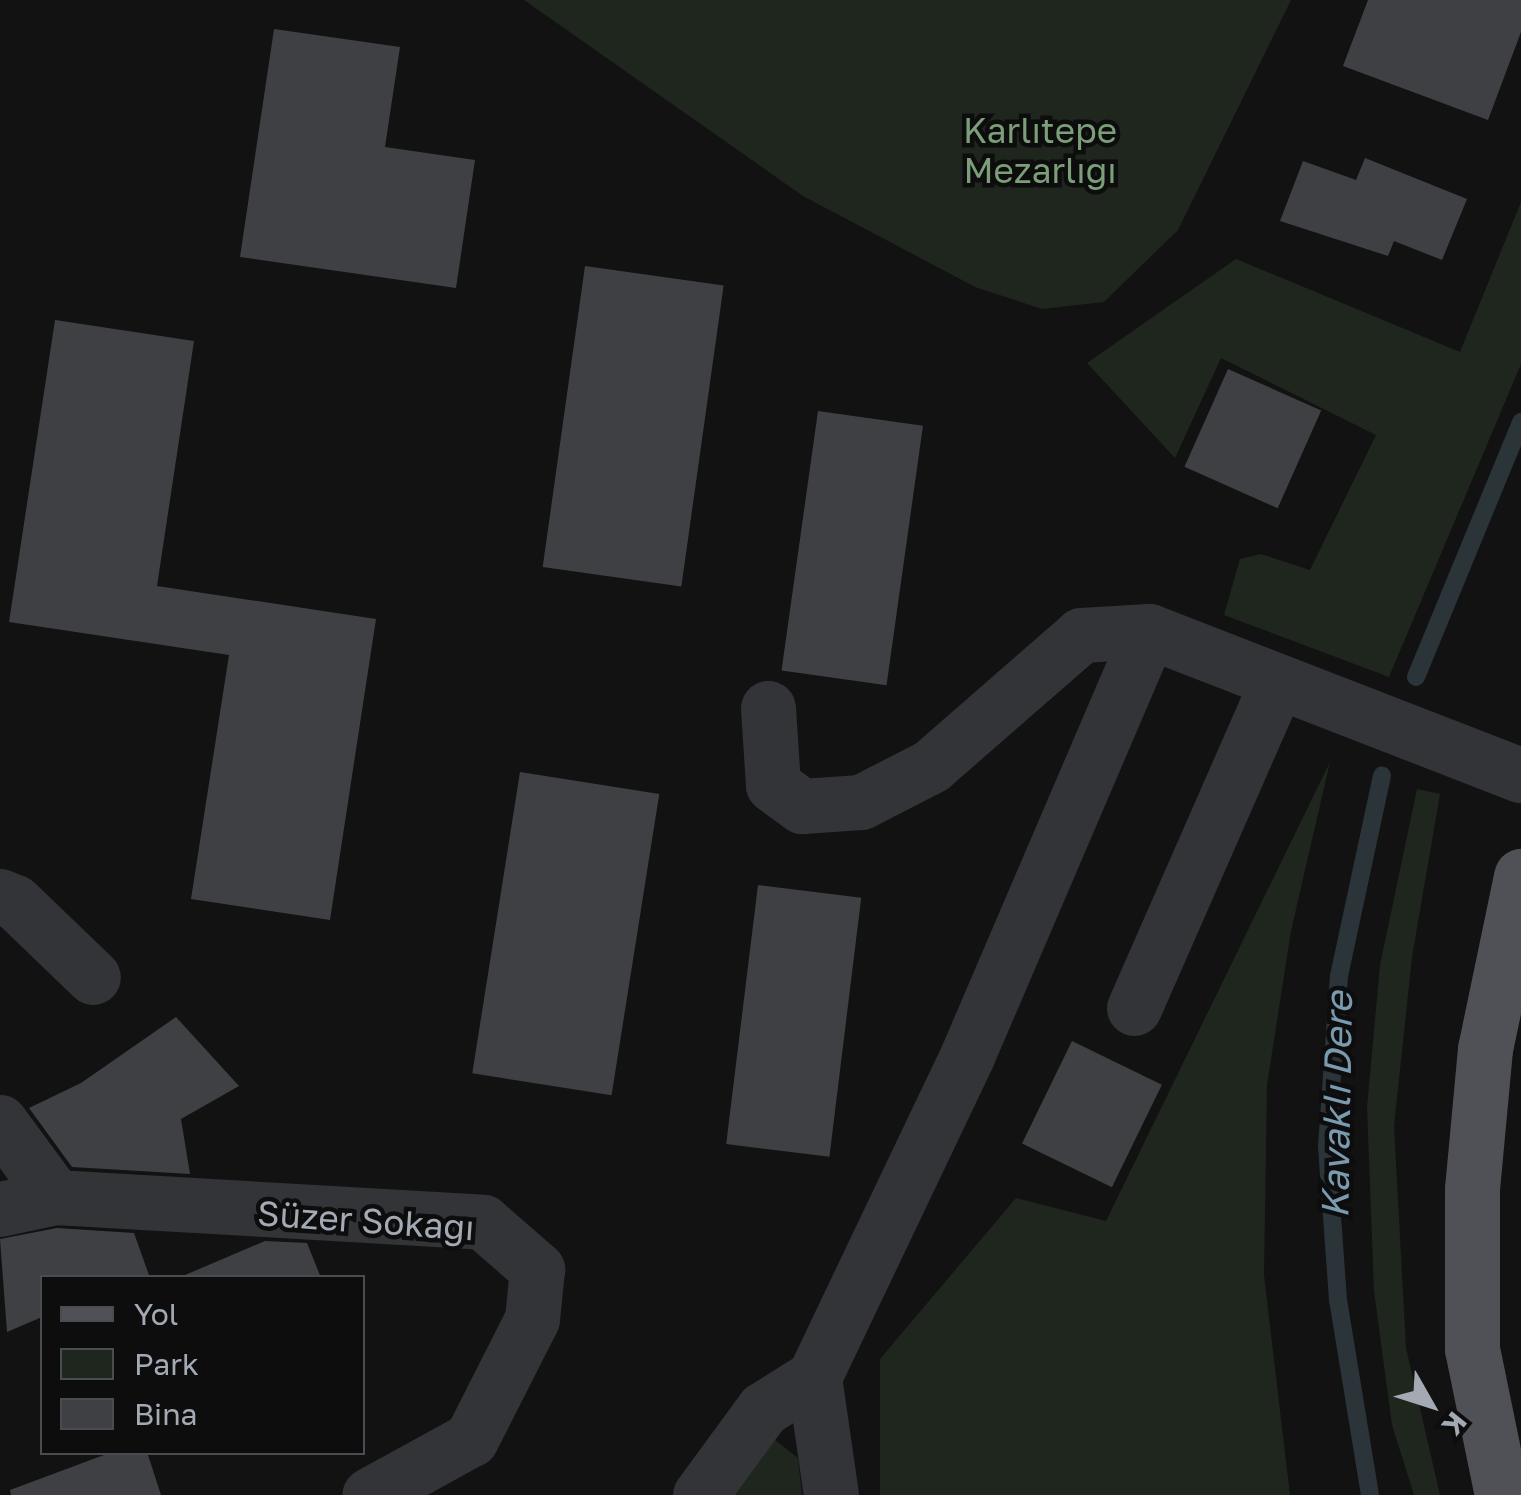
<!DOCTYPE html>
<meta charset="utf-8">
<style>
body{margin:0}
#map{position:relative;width:1521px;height:1495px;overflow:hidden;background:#121213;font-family:"Golos Text",sans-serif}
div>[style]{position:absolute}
.green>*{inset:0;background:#1e261e}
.stream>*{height:18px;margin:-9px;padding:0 9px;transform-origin:9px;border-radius:9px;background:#2a3439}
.building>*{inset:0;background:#3e4043;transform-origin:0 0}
.minor>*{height:55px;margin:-27.5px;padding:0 27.5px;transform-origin:27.5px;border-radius:27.5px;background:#333438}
.major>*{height:55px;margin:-27.5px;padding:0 27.5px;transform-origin:27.5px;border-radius:27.5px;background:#4f5157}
span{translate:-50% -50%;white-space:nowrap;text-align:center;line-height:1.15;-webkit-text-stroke:9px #0d0d0e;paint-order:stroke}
.park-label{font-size:35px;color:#7c9f7a}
.street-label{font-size:35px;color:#a3aab4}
.water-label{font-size:38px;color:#7a9baf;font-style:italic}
.legend{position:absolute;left:40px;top:1275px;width:325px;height:180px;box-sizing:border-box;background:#0d0d0e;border:2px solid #494c50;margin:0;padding:12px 18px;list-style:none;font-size:30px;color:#a3aab4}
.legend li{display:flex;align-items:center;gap:20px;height:50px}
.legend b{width:50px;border:2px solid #494c50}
.north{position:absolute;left:1381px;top:1355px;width:100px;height:100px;-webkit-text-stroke:8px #0d0d0e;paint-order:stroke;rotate:129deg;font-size:28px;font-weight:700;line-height:40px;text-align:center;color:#a3aab4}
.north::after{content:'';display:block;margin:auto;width:35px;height:45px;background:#a3aab4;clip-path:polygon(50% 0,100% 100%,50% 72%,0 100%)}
</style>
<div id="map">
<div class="green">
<i style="clip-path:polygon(524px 0,1291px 0,1178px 230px,1104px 302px,1042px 309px,975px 287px,803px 196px)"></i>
<i style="clip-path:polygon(1521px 202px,1521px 364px,1389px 677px,1224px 615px,1240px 559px,1261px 554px,1310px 570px,1376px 435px,1221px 358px,1175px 458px,1087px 363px,1236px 259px,1460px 352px)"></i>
<i style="clip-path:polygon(1330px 762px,1291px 931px,1267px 1085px,1264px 1275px,1290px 1495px,880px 1495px,880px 1359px,1016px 1198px,1106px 1221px)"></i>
<i style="clip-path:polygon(1417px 789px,1440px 794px,1412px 957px,1394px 1126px,1406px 1348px,1440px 1495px,1414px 1495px,1392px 1425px,1374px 1291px,1367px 1107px,1380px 965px)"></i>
<i style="clip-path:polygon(774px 1439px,798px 1458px,802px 1495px,731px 1495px)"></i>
</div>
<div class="stream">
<i style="left:1416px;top:677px;width:276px;rotate:-67.6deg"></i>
<i style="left:1370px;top:1495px;width:198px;rotate:-99.3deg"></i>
<i style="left:1338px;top:1300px;width:153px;rotate:-94.1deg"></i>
<i style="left:1327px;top:1147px;width:171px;rotate:-86deg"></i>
<i style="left:1339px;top:976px;width:205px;rotate:-77.9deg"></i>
</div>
<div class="building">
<i style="clip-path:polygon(1368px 0,1521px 0,1521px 32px,1488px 120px,1343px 66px)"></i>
<i style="clip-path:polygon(274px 29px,400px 47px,385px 147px,475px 160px,456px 288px,240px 257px)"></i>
<i style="clip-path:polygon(1365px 158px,1467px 199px,1442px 260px,1394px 241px,1388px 256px,1280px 221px,1303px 161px,1356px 180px)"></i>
<i style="left:585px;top:266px;width:140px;height:304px;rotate:8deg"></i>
<i style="clip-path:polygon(55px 320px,194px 341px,157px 586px,376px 619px,330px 920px,191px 899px,229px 655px,9px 622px)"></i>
<i style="left:1228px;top:369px;width:102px;height:107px;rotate:24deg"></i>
<i style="left:818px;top:411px;width:106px;height:262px;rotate:8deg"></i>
<i style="left:520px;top:772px;width:141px;height:305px;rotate:9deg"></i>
<i style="left:758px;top:885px;width:104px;height:261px;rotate:7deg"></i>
<i style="clip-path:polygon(176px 1017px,239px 1086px,181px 1119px,190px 1174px,72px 1167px,29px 1108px,81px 1083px)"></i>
<i style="left:1072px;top:1041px;width:100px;height:114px;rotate:26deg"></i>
<i style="clip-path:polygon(57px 1228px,134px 1233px,150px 1278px,42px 1278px,42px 1317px,7px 1332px,0 1239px)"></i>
<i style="clip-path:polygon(265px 1241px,307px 1243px,321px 1278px,178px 1278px)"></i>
<i style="clip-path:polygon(112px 1452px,147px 1452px,161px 1495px,11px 1495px,10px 1490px)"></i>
</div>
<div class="minor">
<i style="left:768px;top:708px;width:77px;rotate:86.3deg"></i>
<i style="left:773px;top:785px;width:36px;rotate:36deg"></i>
<i style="left:802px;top:806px;width:59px;rotate:-3.9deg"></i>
<i style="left:861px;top:802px;width:79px;rotate:-27.2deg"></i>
<i style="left:931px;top:766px;width:199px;rotate:-41.1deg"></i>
<i style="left:1081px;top:635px;width:68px;rotate:-3.4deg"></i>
<i style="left:1149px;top:631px;width:399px;rotate:21.2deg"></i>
<i style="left:0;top:896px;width:16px;rotate:22deg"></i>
<i style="left:15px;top:902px;width:108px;rotate:43.9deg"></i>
<i style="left:1134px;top:1008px;width:354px;rotate:-66.3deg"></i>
<i style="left:0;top:1122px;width:93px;rotate:53.7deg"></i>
<i style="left:0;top:1209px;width:56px;rotate:-12.3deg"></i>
<i style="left:55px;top:1197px;width:429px;rotate:3.3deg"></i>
<i style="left:483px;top:1222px;width:72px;rotate:41deg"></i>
<i style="left:537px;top:1269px;width:50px;rotate:95.7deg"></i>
<i style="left:532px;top:1319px;width:135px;rotate:116.9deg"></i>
<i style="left:471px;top:1439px;width:116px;rotate:151.2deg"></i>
<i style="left:700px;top:1495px;width:107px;rotate:-53.8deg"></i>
<i style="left:763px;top:1409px;width:60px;rotate:-32.1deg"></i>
<i style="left:831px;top:1495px;width:119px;rotate:-98.2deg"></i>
<i style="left:814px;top:1377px;width:356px;rotate:-64.5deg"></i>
<i style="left:967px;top:1056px;width:462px;rotate:-66.8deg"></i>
</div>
<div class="major">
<i style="left:1502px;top:1495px;width:149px;rotate:-101.6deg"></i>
<i style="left:1472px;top:1349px;width:160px;rotate:-90deg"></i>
<i style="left:1472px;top:1189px;width:141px;rotate:-84.7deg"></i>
<i style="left:1485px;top:1049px;width:177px;rotate:-78.2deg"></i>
</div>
<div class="park-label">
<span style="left:1040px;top:150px">Karlıtepe<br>Mezarlığı</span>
</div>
<div class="street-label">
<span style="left:366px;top:1220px;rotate:4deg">Süzer Sokağı</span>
</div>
<div class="water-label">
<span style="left:1336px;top:1105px;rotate:-89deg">Kavaklı Dere</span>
</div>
<ul class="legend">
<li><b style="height:12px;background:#4f5157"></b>Yol</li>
<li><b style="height:28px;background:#1e261e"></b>Park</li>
<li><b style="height:28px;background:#3e4043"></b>Bina</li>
</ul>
<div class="north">K</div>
</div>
